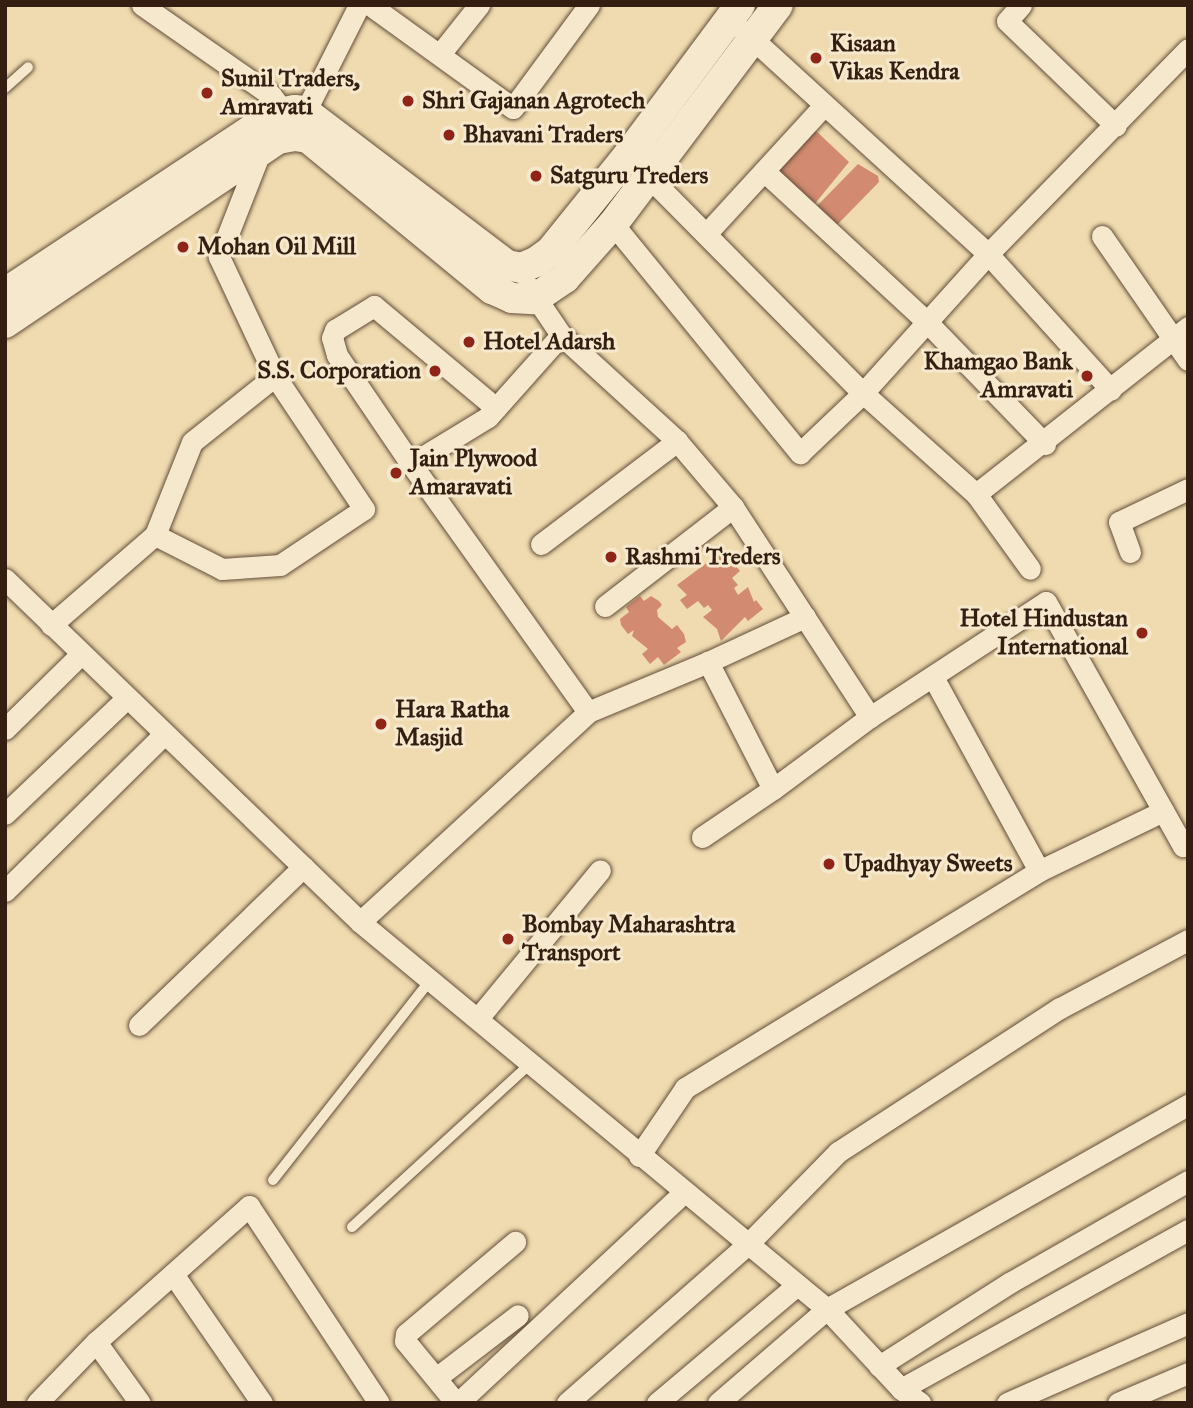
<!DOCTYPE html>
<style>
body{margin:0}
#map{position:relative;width:1193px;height:1408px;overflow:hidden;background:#f0dbb0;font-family:"IM FELL Great Primer",serif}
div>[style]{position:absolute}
.building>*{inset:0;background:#d28a71}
.roads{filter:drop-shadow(0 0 2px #624d39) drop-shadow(0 0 2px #624d39)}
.lane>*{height:10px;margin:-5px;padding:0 5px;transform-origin:5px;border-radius:5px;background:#f5e8cc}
.street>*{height:21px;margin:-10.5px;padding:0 10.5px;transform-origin:10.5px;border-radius:10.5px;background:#f5e8cc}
.secondary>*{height:30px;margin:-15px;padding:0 15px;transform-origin:15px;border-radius:15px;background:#f5e8cc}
.dots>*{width:19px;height:19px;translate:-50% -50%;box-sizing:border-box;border:4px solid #f5e8cc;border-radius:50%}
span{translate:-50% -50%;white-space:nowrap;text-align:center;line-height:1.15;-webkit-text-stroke:6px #f5e8cc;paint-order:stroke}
.poi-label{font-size:24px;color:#331e11;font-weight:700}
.left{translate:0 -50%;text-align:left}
.right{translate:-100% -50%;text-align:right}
.frame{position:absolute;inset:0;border:7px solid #331e11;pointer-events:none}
</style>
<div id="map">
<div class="building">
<i style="clip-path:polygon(814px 129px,849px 162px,813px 206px,801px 191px,773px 172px)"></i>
<i style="clip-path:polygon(858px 164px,878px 176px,879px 182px,835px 227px,815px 208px)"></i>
<i style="clip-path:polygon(724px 550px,740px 571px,732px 578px,738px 585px,734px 588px,738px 595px,748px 587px,754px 602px,756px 600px,763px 609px,748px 621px,745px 617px,721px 641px,717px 629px,703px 617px,712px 610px,708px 605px,704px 608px,698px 601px,687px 609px,680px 600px,687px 595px,677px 585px)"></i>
<i style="clip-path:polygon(640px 596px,644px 601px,651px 596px,659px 601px,662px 605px,657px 610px,658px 617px,672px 629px,677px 625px,684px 634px,686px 642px,677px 648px,681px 652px,664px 665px,658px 657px,650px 664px,642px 654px,648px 649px,632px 636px,634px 630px,628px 634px,621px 625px,620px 619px,629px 612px,626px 607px)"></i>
</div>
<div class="roads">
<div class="lane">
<i style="left:5px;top:88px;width:31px;rotate:-42deg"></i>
<i style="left:273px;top:1180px;width:256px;rotate:-51.8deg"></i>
<i style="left:352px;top:1227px;width:243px;rotate:-42.5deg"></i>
</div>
<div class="street">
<i style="left:142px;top:5px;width:157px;rotate:34.9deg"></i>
<i style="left:271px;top:95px;width:20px;rotate:53deg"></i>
<i style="left:283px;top:111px;width:12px;rotate:99deg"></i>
<i style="left:370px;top:5px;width:176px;rotate:35.8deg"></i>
<i style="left:513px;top:108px;width:128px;rotate:-53.6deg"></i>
<i style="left:1021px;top:5px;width:21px;rotate:131deg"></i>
<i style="left:1007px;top:21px;width:151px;rotate:43.9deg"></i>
<i style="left:744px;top:31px;width:331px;rotate:42.4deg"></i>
<i style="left:988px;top:254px;width:183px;rotate:47.9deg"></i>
<i style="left:440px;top:54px;width:63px;rotate:-51.5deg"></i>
<i style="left:299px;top:124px;width:133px;rotate:-63.2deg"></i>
<i style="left:764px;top:171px;width:222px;rotate:42.8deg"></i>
<i style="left:927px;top:322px;width:170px;rotate:46deg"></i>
<i style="left:648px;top:176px;width:305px;rotate:45.3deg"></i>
<i style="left:863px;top:393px;width:152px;rotate:41.8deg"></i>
<i style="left:976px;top:494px;width:270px;rotate:-38.2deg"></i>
<i style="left:613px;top:224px;width:296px;rotate:50.8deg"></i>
<i style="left:800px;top:453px;width:87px;rotate:-43.6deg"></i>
<i style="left:863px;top:393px;width:187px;rotate:-48deg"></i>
<i style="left:988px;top:254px;width:286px;rotate:-45.7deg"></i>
<i style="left:706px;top:234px;width:175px;rotate:-47.5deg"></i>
<i style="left:1102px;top:236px;width:151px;rotate:55.3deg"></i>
<i style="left:528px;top:286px;width:59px;rotate:56deg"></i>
<i style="left:561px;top:335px;width:157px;rotate:42.4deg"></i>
<i style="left:677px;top:441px;width:87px;rotate:49.7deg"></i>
<i style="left:733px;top:507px;width:251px;rotate:56.9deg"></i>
<i style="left:411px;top:464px;width:90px;rotate:-31.4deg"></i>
<i style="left:488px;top:417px;width:110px;rotate:-48.3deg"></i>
<i style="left:976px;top:494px;width:92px;rotate:54.2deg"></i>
<i style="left:155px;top:535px;width:100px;rotate:-68.3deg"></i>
<i style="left:192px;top:442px;width:106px;rotate:-38.5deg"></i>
<i style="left:541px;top:544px;width:171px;rotate:-37.1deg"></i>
<i style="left:1130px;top:552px;width:32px;rotate:-110deg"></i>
<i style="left:1119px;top:522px;width:76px;rotate:-25.6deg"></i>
<i style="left:5px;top:579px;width:494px;rotate:44deg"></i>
<i style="left:360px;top:922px;width:607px;rotate:39.65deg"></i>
<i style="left:827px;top:1309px;width:109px;rotate:47.2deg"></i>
<i style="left:901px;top:1389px;width:24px;rotate:36deg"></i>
<i style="left:605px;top:606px;width:162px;rotate:-37.7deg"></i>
<i style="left:51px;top:625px;width:138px;rotate:-40.9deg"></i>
<i style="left:155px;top:535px;width:75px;rotate:26.9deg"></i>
<i style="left:222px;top:569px;width:58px;rotate:-3.9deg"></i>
<i style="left:280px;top:565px;width:101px;rotate:-33.7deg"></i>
<i style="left:364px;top:509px;width:160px;rotate:-123.8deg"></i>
<i style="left:275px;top:376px;width:132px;rotate:-115.2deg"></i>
<i style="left:219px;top:257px;width:115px;rotate:-68.6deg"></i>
<i style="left:933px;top:677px;width:221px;rotate:61.3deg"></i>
<i style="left:588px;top:712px;width:130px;rotate:-22.6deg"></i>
<i style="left:5px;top:729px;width:107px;rotate:-44.6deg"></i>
<i style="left:773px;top:789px;width:121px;rotate:-36.6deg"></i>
<i style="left:870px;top:717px;width:210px;rotate:-33.2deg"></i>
<i style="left:1046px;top:602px;width:280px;rotate:60.7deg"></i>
<i style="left:1183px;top:846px;width:5px;rotate:-22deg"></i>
<i style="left:5px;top:814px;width:168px;rotate:-43.6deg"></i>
<i style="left:702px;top:837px;width:86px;rotate:-34.1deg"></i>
<i style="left:773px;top:789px;width:143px;rotate:-117.1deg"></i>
<i style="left:708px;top:662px;width:107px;rotate:-24.9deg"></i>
<i style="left:5px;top:891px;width:223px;rotate:-44.6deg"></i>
<i style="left:360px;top:922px;width:310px;rotate:-42.6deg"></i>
<i style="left:588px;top:712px;width:305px;rotate:-125.5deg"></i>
<i style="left:411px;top:464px;width:132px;rotate:-124.2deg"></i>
<i style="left:337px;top:355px;width:18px;rotate:-106deg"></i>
<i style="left:332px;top:338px;width:9px;rotate:-69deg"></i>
<i style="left:335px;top:330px;width:46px;rotate:-31.6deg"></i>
<i style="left:374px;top:306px;width:159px;rotate:39.9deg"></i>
<i style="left:479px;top:1017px;width:190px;rotate:-50.5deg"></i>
<i style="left:139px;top:1025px;width:228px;rotate:-43.9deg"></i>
<i style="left:639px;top:1156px;width:82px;rotate:-55.9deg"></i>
<i style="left:685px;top:1088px;width:415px;rotate:-31.5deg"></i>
<i style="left:1039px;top:871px;width:138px;rotate:-25.8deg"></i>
<i style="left:173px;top:1274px;width:157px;rotate:55.4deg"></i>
<i style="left:96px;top:1342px;width:75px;rotate:54.2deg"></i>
<i style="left:879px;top:1366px;width:156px;rotate:-32.5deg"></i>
<i style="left:1011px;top:1282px;width:204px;rotate:-29.7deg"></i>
<i style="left:436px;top:1378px;width:103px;rotate:-37.5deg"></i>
<i style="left:901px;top:1389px;width:328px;rotate:-29deg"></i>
<i style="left:37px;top:1403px;width:85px;rotate:-46deg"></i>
<i style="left:96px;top:1342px;width:205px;rotate:-41.6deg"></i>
<i style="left:249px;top:1206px;width:236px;rotate:56.6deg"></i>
<i style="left:456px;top:1403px;width:80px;rotate:-129.4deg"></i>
<i style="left:405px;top:1341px;width:7px;rotate:-82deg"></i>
<i style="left:406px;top:1334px;width:143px;rotate:-40.2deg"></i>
<i style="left:458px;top:1403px;width:308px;rotate:-43deg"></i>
<i style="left:567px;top:1403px;width:238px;rotate:-41.3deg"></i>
<i style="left:746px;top:1246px;width:132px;rotate:-45.6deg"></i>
<i style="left:838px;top:1152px;width:265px;rotate:-33deg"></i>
<i style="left:1060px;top:1008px;width:145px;rotate:-28deg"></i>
<i style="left:657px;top:1403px;width:183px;rotate:-40.1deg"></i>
<i style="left:718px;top:1403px;width:144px;rotate:-40.8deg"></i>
<i style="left:827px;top:1309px;width:415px;rotate:-29.5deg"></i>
<i style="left:1007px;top:1403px;width:198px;rotate:-23.8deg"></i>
<i style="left:1118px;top:1403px;width:76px;rotate:-23.2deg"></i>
</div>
<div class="secondary">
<i style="left:5px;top:293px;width:326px;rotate:-33.5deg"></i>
<i style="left:277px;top:113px;width:18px;rotate:-9deg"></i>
<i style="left:295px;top:110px;width:9px;rotate:6deg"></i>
<i style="left:304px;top:111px;width:255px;rotate:37.2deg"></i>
<i style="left:507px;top:265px;width:14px;rotate:12deg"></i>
<i style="left:521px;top:268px;width:16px;rotate:-22deg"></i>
<i style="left:536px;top:262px;width:17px;rotate:-36deg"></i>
<i style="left:550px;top:252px;width:126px;rotate:-51.1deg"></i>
<i style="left:629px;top:154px;width:186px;rotate:-53.3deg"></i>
<i style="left:5px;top:323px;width:329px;rotate:-34deg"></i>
<i style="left:278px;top:139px;width:17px;rotate:-10deg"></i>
<i style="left:295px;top:136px;width:13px;rotate:9deg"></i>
<i style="left:308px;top:138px;width:238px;rotate:39.4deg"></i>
<i style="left:492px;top:289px;width:22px;rotate:24deg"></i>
<i style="left:512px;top:298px;width:22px;rotate:3deg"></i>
<i style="left:534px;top:299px;width:37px;rotate:-34deg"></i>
<i style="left:565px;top:278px;width:72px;rotate:-48.4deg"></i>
<i style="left:613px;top:224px;width:274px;rotate:-53deg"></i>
</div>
</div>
<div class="dots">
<i style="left:816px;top:58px;background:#8f2418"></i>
<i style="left:207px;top:93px;background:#8f2418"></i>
<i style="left:408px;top:101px;background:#8f2418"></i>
<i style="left:449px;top:135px;background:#8f2418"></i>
<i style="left:536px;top:176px;background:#8f2418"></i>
<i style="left:183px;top:247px;background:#8f2418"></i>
<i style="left:469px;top:342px;background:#8f2418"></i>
<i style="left:435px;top:371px;background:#8f2418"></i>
<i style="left:1087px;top:376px;background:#8f2418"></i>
<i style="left:396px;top:473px;background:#8f2418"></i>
<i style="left:611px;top:557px;background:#8f2418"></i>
<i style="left:1142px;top:633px;background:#8f2418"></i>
<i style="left:381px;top:724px;background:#8f2418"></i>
<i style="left:829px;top:864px;background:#8f2418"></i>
<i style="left:508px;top:939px;background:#8f2418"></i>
</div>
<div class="poi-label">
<span class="left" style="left:830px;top:58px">Kisaan<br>Vikas Kendra</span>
<span class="left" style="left:221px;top:93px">Sunil Traders,<br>Amravati</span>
<span class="left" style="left:422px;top:101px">Shri Gajanan Agrotech</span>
<span class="left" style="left:463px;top:135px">Bhavani Traders</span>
<span class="left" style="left:550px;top:176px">Satguru Treders</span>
<span class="left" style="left:197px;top:247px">Mohan Oil Mill</span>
<span class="left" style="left:483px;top:342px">Hotel Adarsh</span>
<span class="right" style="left:1073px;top:376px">Khamgao Bank<br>Amravati</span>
<span class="right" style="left:421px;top:371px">S.S. Corporation</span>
<span class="left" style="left:410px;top:473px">Jain Plywood<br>Amaravati</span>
<span class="left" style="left:625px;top:557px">Rashmi Treders</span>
<span class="right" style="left:1128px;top:633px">Hotel Hindustan<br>International</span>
<span class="left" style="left:395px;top:724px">Hara Ratha<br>Masjid</span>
<span class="left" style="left:843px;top:864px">Upadhyay Sweets</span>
<span class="left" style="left:522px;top:939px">Bombay Maharashtra<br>Transport</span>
</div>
<div class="frame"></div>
</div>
